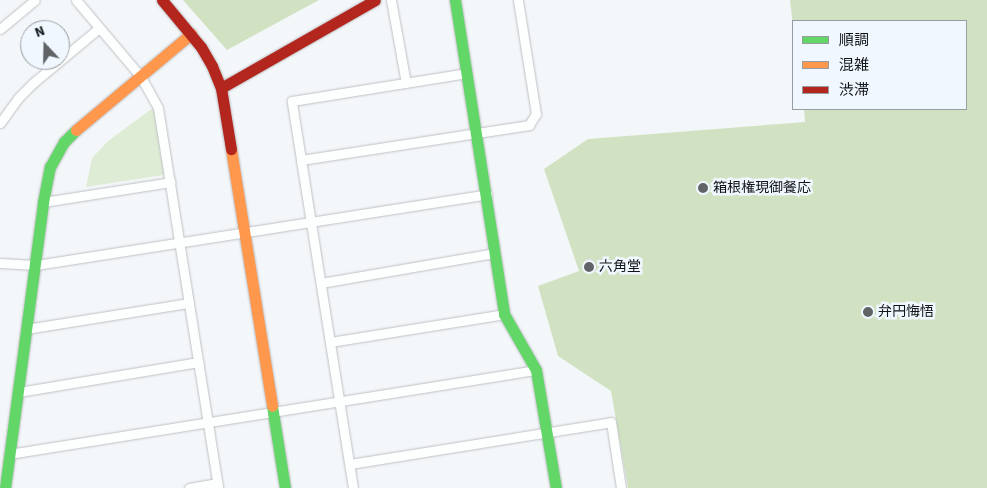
<!DOCTYPE html>
<meta charset="utf-8">
<style>
body{margin:0}
#map{position:relative;width:987px;height:488px;overflow:hidden;background:#f4f7fa;font-family:"Source Sans 3","Noto Sans JP",sans-serif}
div>[style]{position:absolute}
.green>*{inset:0;background:#dfecd5}
.forest>*{inset:0;background:#d1e2c2}
.building>*{inset:0;background:#dde0e3}
.roads{filter:drop-shadow(0 0 1px #bec0c3) drop-shadow(0 0 1px #bec0c3)}
.street>*{height:9px;margin:-4.5px;padding:0 4.5px;transform-origin:4.5px;border-radius:4.5px;background:#fdfefe}
.fast>*{height:11px;margin:-5.5px;padding:0 5.5px;transform-origin:5.5px;border-radius:5.5px;background:#63d668}
.slow>*{height:11px;margin:-5.5px;padding:0 5.5px;transform-origin:5.5px;border-radius:5.5px;background:#ff974d}
.jam>*{height:11px;margin:-5.5px;padding:0 5.5px;transform-origin:5.5px;border-radius:5.5px;background:#b3261e}
.dots>*{width:14px;height:14px;translate:-50% -50%;box-sizing:border-box;border:2px solid #f0f7fe;border-radius:50%}
span{translate:-50% -50%;white-space:nowrap;text-align:center;line-height:1.15;-webkit-text-stroke:5px #f0f7fe;paint-order:stroke}
.poi-label{font-size:14px;color:#121518}
.left{translate:0 -50%;text-align:left}
.legend{position:absolute;left:792px;top:20px;width:175px;height:90px;box-sizing:border-box;background:#f0f7fe;border:1px solid #979da2;margin:0;padding:6px 9px;list-style:none;font-size:15px;color:#121518}
.legend li{display:flex;align-items:center;gap:10px;height:25px}
.legend b{width:25px;border:1px solid #979da2}
.north{position:absolute;left:20px;top:20px;width:50px;height:50px;box-sizing:border-box;background:#f0f7fe;border:1px solid #979da2;border-radius:50%;rotate:339deg;font-size:14px;font-weight:700;line-height:20px;text-align:center;color:#121518}
.north::after{content:'';display:block;margin:auto;width:18px;height:22px;background:#616467;clip-path:polygon(50% 0,100% 100%,50% 72%,0 100%)}
</style>
<div id="map">
<div class="green">
<i style="clip-path:polygon(154px 107px,164px 175px,86px 187px,92px 158px,108px 141px)"></i>
</div>
<div class="forest">
<i style="clip-path:polygon(183px 0,319px 0,227px 50px)"></i>
<i style="clip-path:polygon(790px 0,987px 0,987px 488px,628px 488px,611px 391px,558px 356px,538px 286px,579px 271px,544px 169px,588px 139px,805px 122px,804px 109px,966px 109px,966px 21px,793px 21px,793px 27px)"></i>
</div>
<div class="building">
<i style="clip-path:polygon(586px 259px,592px 259px,595px 264px,592px 269px,586px 270px,584px 264px)"></i>
</div>
<div class="roads">
<div class="street">
<i style="left:76px;top:0;width:101px;rotate:49.8deg"></i>
<i style="left:141px;top:77px;width:35px;rotate:61deg"></i>
<i style="left:158px;top:108px;width:385px;rotate:81deg"></i>
<i style="left:391px;top:0;width:84px;rotate:79.8deg"></i>
<i style="left:0;top:29px;width:45px;rotate:-39.6deg"></i>
<i style="left:0;top:123px;width:31px;rotate:-54deg"></i>
<i style="left:18px;top:98px;width:21px;rotate:-45deg"></i>
<i style="left:33px;top:83px;width:86px;rotate:-39.8deg"></i>
<i style="left:301px;top:160px;width:231px;rotate:-8.7deg"></i>
<i style="left:529px;top:125px;width:13px;rotate:-58deg"></i>
<i style="left:536px;top:114px;width:115px;rotate:-99deg"></i>
<i style="left:43px;top:202px;width:129px;rotate:-8.9deg"></i>
<i style="left:0;top:263px;width:36px;rotate:3deg"></i>
<i style="left:36px;top:265px;width:457px;rotate:-8.9deg"></i>
<i style="left:321px;top:283px;width:177px;rotate:-9.8deg"></i>
<i style="left:26px;top:329px;width:165px;rotate:-9.1deg"></i>
<i style="left:330px;top:342px;width:176px;rotate:-9.1deg"></i>
<i style="left:19px;top:392px;width:182px;rotate:-9.5deg"></i>
<i style="left:9px;top:454px;width:534px;rotate:-9.06deg"></i>
<i style="left:350px;top:464px;width:264px;rotate:-9.1deg"></i>
<i style="left:611px;top:422px;width:67px;rotate:81.4deg"></i>
<i style="left:189px;top:488px;width:29px;rotate:-10deg"></i>
<i style="left:353px;top:488px;width:392px;rotate:-99deg"></i>
<i style="left:292px;top:101px;width:176px;rotate:-9.1deg"></i>
</div>
<div class="fast">
<i style="left:455px;top:0;width:318px;rotate:81.1deg"></i>
<i style="left:504px;top:314px;width:64px;rotate:60.3deg"></i>
<i style="left:536px;top:370px;width:120px;rotate:80.4deg"></i>
<i style="left:272px;top:406px;width:83px;rotate:81deg"></i>
<i style="left:5px;top:488px;width:289px;rotate:-82.4deg"></i>
<i style="left:43px;top:202px;width:36px;rotate:-79deg"></i>
<i style="left:50px;top:167px;width:29px;rotate:-61deg"></i>
<i style="left:64px;top:142px;width:17px;rotate:-45deg"></i>
</div>
<div class="slow">
<i style="left:76px;top:130px;width:150px;rotate:-39.9deg"></i>
<i style="left:231px;top:149px;width:260px;rotate:80.9deg"></i>
</div>
<div class="jam">
<i style="left:162px;top:0;width:61px;rotate:50.3deg"></i>
<i style="left:201px;top:47px;width:22px;rotate:60deg"></i>
<i style="left:212px;top:66px;width:24px;rotate:68deg"></i>
<i style="left:221px;top:88px;width:62px;rotate:80.7deg"></i>
<i style="left:221px;top:88px;width:177px;rotate:-29.7deg"></i>
</div>
</div>
<div class="dots">
<i style="left:703px;top:188px;background:#616467"></i>
<i style="left:589px;top:267px;background:#616467"></i>
<i style="left:868px;top:312px;background:#616467"></i>
</div>
<div class="poi-label">
<span class="left" style="left:713px;top:188px">箱根権現御餐応</span>
<span class="left" style="left:599px;top:267px">六角堂</span>
<span class="left" style="left:878px;top:312px">弁円悔悟</span>
</div>
<ul class="legend">
<li><b style="height:6px;background:#63d668"></b>順調</li>
<li><b style="height:6px;background:#ff974d"></b>混雑</li>
<li><b style="height:6px;background:#b3261e"></b>渋滞</li>
</ul>
<div class="north">N</div>
</div>
